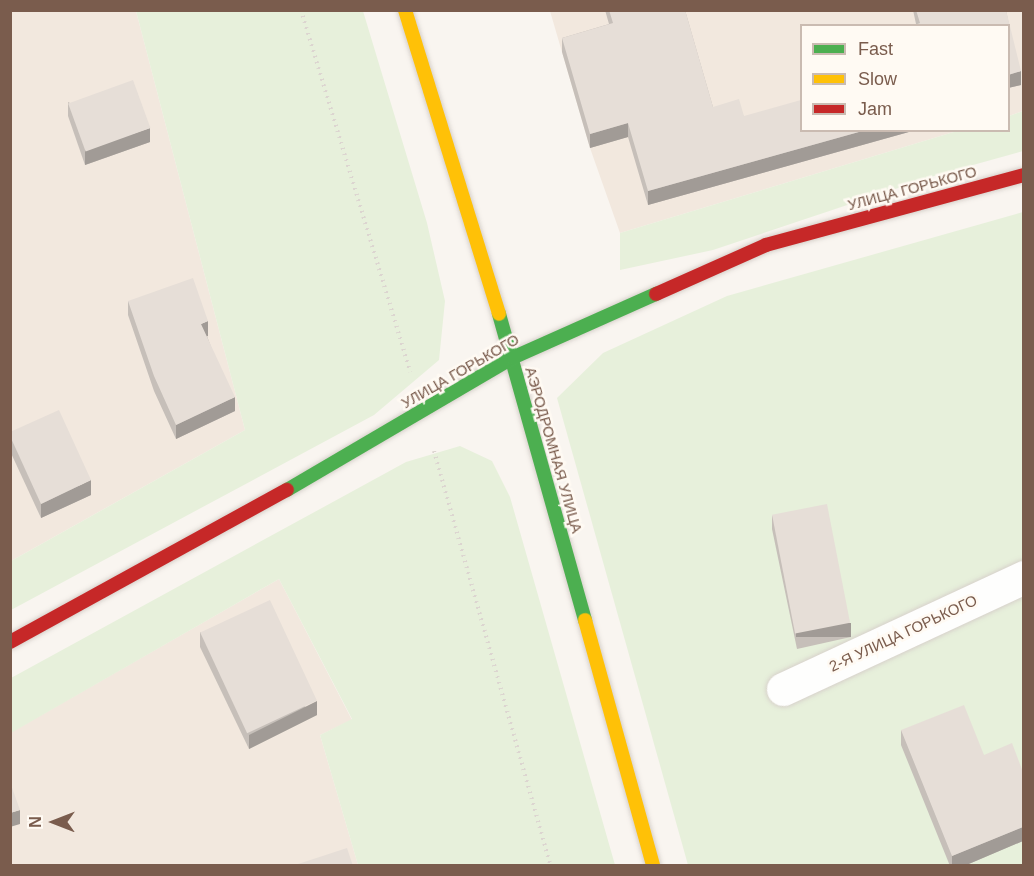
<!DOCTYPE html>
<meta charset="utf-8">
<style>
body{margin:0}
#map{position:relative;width:1034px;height:876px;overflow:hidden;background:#f9f5f0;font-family:Helvetica,sans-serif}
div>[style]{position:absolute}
.residential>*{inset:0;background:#f2e8de}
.green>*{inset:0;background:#e7f0db}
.path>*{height:4px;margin-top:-2px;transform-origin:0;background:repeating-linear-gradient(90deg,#dcd5d0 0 1.5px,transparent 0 6px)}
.roads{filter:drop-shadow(0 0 2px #d7d1cb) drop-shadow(0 0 2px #d7d1cb)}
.street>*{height:33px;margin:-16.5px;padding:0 16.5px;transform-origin:16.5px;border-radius:16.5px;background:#fefefd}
.fast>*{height:14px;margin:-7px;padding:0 7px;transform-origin:7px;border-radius:7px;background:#4caf50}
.slow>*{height:14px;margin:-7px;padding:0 7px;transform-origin:7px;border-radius:7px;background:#ffc107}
.jam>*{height:14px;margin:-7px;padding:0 7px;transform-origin:7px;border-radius:7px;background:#c62828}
.wall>*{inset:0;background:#c6bfb9}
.shaded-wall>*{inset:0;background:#a19b96;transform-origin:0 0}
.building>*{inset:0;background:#e6ded7;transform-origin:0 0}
span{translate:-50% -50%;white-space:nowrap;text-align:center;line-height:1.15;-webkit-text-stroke:5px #fffaf3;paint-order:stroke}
.street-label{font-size:15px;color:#7a5c4d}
.frame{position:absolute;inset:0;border:12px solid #7a5c4d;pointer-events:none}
.legend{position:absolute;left:800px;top:24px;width:210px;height:108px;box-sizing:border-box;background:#fffaf3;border:2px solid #cabbb1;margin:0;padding:8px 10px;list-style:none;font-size:18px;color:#7a5c4d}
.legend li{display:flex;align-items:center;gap:12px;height:30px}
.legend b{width:30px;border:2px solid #cabbb1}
.north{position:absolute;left:24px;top:792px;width:60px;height:60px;-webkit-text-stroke:4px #fffaf3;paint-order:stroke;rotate:270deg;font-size:16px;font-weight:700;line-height:24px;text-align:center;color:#7a5c4d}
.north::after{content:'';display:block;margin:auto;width:21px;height:27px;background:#7a5c4d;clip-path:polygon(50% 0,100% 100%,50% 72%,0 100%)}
</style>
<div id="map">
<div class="residential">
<i style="clip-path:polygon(11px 11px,136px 11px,245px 430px,11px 561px)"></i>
<i style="clip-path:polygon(550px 11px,1023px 11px,1023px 111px,1009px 116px,1008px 26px,802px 26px,802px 130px,957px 131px,620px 233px,590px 148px)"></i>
<i style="clip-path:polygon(279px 579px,352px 720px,320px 735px,358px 865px,11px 865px,10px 733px)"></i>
</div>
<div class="green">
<i style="clip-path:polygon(136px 11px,363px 11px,427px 223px,445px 301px,439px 360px,374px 415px,11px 610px,11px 561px,245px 430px)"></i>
<i style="clip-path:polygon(1023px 111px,1023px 151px,937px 175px,713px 250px,620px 270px,620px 233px,957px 131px,1008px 130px,1009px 116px)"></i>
<i style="clip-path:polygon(1023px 212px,1023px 865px,688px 865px,557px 398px,603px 353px,727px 296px)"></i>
<i style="clip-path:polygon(460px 446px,492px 461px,510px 497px,615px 865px,358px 865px,320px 735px,352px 719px,279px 579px,11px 733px,11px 678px,406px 462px)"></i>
</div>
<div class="path">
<i style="left:301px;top:10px;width:378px;rotate:73.2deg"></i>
<i style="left:434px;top:451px;width:431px;rotate:74.3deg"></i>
</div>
<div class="roads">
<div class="street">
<i style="left:783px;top:689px;width:266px;rotate:-24.9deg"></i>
</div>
<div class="fast">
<i style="left:499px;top:314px;width:318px;rotate:74.3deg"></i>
<i style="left:287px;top:490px;width:261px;rotate:-30.4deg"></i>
<i style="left:512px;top:358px;width:158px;rotate:-24deg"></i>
</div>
<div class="slow">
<i style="left:405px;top:10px;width:318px;rotate:72.8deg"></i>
<i style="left:585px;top:620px;width:255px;rotate:74.5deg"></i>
</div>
<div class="jam">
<i style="left:656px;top:294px;width:120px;rotate:-24deg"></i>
<i style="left:766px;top:245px;width:267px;rotate:-15.2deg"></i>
<i style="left:10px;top:642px;width:316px;rotate:-28.8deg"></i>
</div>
</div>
<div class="wall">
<i style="clip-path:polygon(605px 10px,685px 10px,713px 107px,744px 116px,801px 130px,916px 130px,648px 205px,628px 137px,590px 148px,562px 52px,562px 38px,609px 24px)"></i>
<i style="clip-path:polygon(913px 10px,1006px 10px,1021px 85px,1008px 88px,1008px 26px,916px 24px)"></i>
<i style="clip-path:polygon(68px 102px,150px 142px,85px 165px,68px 116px)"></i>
<i style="clip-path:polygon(128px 301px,208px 336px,207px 336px,235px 411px,176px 439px,154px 391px,128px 315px)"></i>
<i style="clip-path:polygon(10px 432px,91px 495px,41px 518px,10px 451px)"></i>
<i style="clip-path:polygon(772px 515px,851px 637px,797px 649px,772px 529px)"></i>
<i style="clip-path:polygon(200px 632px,317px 715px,249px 749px,200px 647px)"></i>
<i style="clip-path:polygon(901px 730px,984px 755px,1023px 772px,1023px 841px,964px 866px,950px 866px,901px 745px)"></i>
</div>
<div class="shaded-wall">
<i style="clip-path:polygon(1021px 71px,1021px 85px,1008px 88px,1008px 75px)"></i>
<i style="clip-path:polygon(628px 123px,628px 137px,590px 148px,590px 134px)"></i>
<i style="clip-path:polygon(150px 128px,150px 142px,85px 165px,85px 150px)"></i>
<i style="clip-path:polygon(866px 130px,916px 130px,648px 205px,648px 191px)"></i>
<i style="clip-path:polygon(208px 321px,208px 336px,201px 338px,201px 324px)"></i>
<i style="clip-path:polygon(235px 397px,235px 411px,176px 439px,176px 425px)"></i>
<i style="clip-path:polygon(91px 480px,91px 495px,41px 518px,41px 504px)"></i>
<i style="left:851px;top:623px;width:14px;height:55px;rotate:90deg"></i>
<i style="clip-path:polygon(317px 701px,317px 715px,249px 749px,249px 735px)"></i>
<i style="clip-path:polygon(20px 810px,20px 824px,10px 827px,10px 813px)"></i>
<i style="clip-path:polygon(1023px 827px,1023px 841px,964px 866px,952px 866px,952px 856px)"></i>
</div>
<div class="building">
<i style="clip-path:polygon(609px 10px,685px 10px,713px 107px,739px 99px,744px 116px,801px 100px,801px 130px,866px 130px,648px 191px,628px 123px,590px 134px,562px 38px,613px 23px)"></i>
<i style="clip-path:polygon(916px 10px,1006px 10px,1021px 71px,1008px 75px,1008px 26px,912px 26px,920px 23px)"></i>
<i style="left:133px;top:80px;width:51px;height:69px;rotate:70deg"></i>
<i style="clip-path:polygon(193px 278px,208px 321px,201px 324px,235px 397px,176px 425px,154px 376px,128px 301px)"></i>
<i style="clip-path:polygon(59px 410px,91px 480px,41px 504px,10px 436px,10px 432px)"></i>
<i style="left:827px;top:504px;width:121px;height:56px;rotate:79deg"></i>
<i style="left:270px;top:600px;width:111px;height:77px;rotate:65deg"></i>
<i style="clip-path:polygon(964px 705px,984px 755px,1012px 743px,1023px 772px,1023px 827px,952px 856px,901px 730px)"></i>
<i style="clip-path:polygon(10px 782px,20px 810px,10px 813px)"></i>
<i style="clip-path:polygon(347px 848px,353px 866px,292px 866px)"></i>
</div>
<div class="street-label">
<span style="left:912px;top:188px;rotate:-15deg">УЛИЦА ГОРЬКОГО</span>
<span style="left:460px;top:371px;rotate:-30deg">УЛИЦА ГОРЬКОГО</span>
<span style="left:554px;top:450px;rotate:74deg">АЭРОДРОМНАЯ УЛИЦА</span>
<span style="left:903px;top:633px;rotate:-25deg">2-Я УЛИЦА ГОРЬКОГО</span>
</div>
<div class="frame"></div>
<ul class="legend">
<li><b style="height:8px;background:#4caf50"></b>Fast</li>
<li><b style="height:8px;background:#ffc107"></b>Slow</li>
<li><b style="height:8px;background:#c62828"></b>Jam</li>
</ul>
<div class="north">N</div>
</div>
